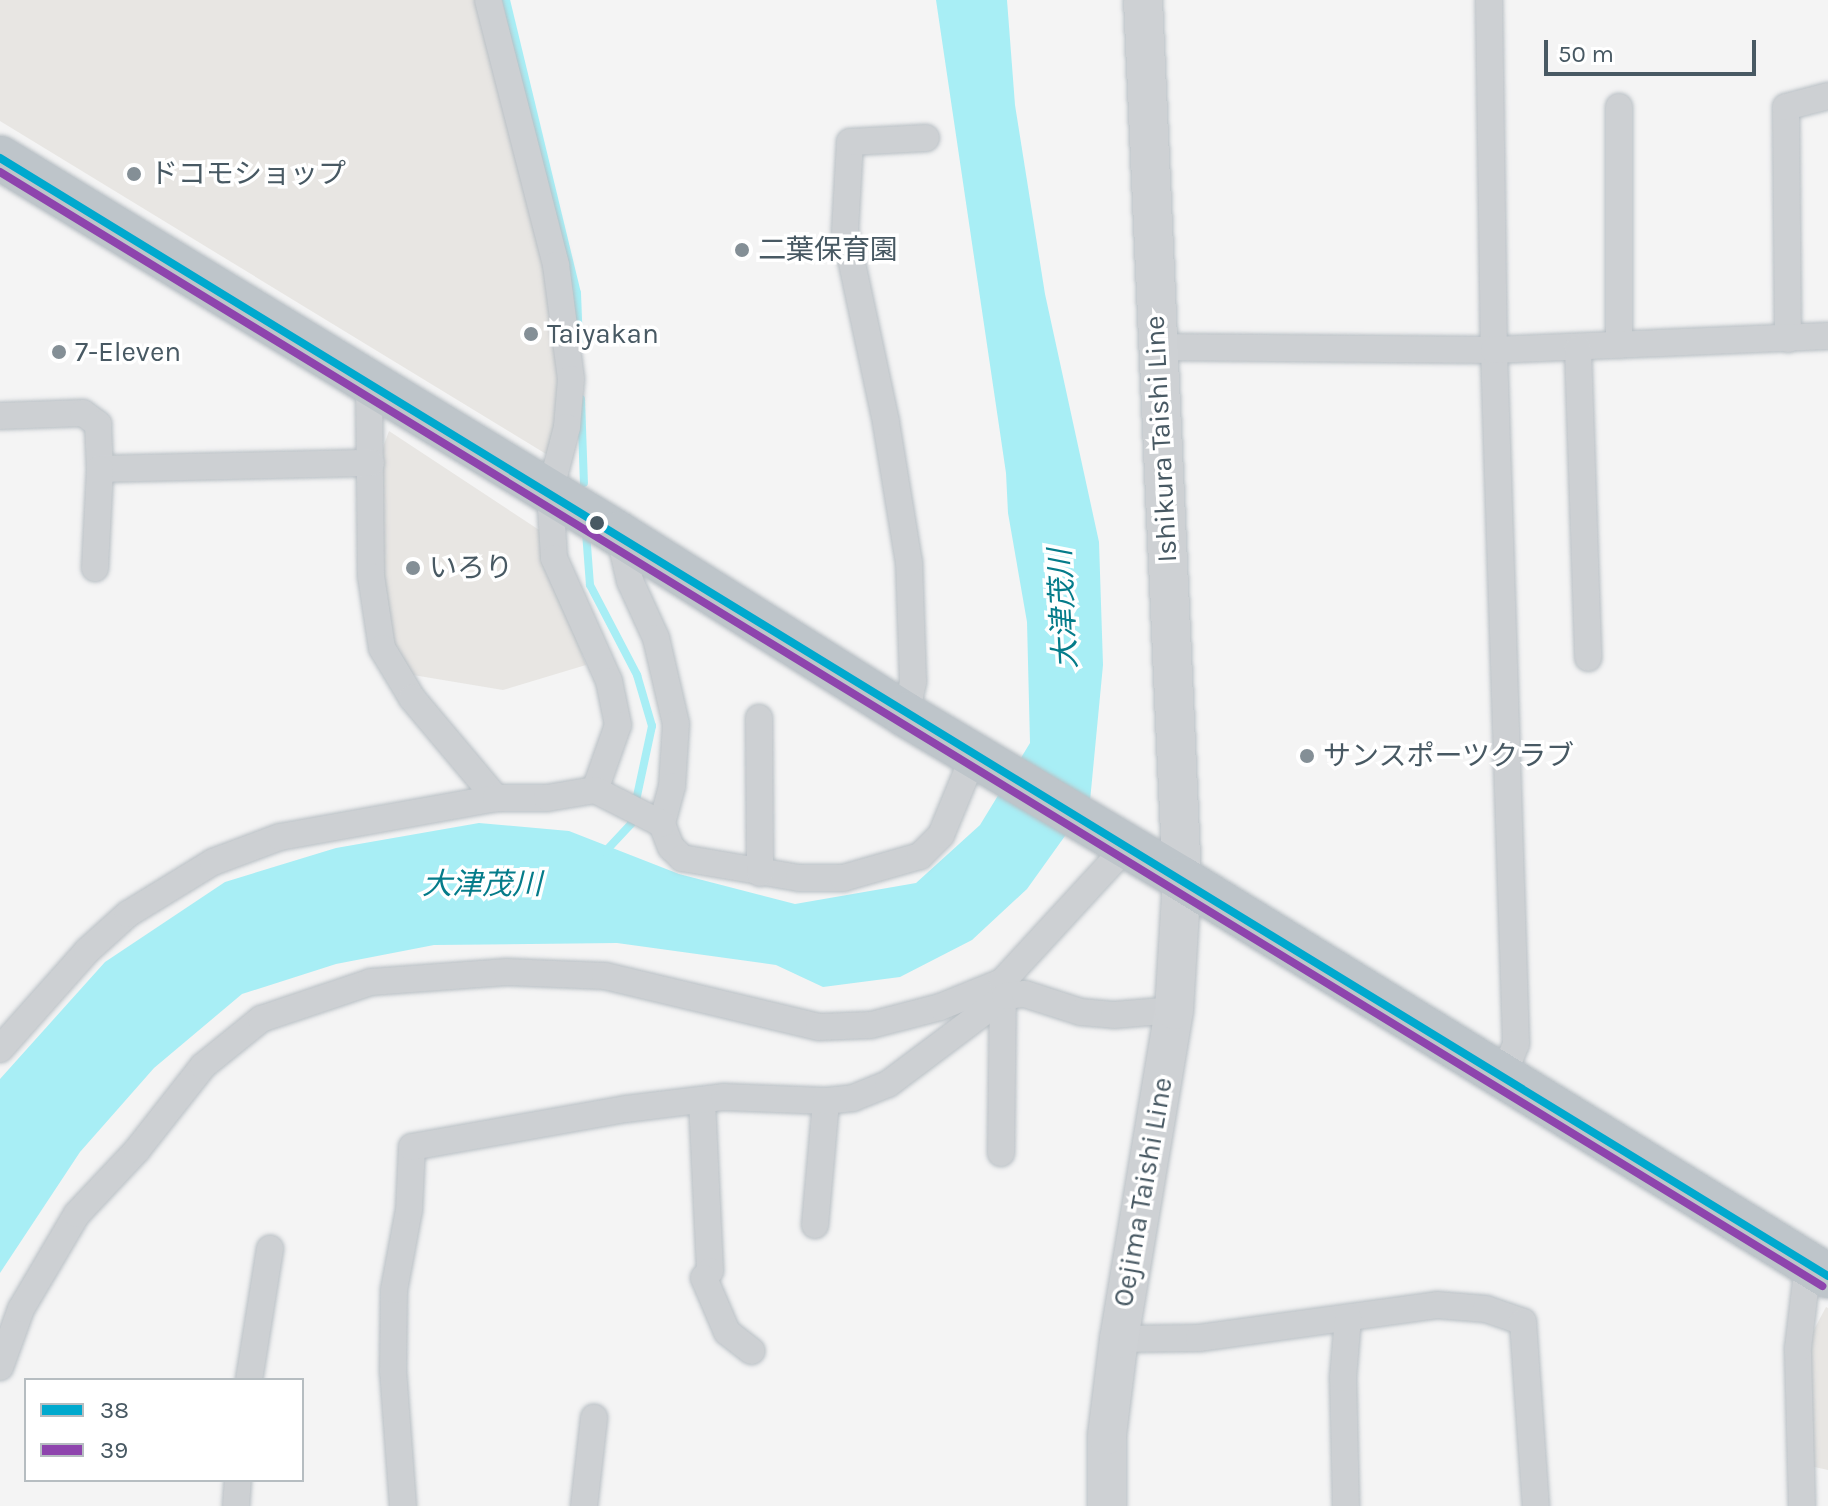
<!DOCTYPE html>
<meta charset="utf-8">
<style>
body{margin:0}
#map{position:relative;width:1828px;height:1506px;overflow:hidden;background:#f4f4f4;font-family:Karla,"Noto Sans JP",sans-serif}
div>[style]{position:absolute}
.commercial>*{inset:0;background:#e8e6e3}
.water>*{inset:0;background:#a8eef5}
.stream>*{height:8px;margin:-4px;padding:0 4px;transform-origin:4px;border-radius:4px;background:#a8eef5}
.roads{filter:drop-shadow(0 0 2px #b8bfc4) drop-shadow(0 0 2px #b8bfc4)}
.street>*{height:26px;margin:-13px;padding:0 13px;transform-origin:13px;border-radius:13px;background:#cdd0d3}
.secondary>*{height:38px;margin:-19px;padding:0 19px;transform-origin:19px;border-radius:19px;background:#ced1d4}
.highway>*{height:44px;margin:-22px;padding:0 22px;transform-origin:22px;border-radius:22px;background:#bec5ca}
.bus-1>*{height:8px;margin:-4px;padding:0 4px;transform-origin:4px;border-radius:4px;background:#00a9ce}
.bus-2>*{height:8px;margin:-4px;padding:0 4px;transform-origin:4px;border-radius:4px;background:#8e44ad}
.dots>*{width:22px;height:22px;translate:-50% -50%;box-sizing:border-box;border:4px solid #fff;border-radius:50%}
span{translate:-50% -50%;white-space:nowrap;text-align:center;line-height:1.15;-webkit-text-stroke:7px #fff;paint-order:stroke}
.poi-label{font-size:28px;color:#485963}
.left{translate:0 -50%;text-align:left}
.street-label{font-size:28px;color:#485963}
.water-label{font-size:30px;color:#057c8a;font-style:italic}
.legend{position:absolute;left:24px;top:1378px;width:280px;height:104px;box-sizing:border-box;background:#fff;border:2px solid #b6bdc1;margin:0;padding:10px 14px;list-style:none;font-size:24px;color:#485963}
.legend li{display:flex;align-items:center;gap:16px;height:40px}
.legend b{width:40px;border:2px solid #b6bdc1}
.scale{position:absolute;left:1544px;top:40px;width:212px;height:36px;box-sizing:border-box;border:4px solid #485963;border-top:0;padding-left:10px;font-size:24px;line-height:28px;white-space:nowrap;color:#485963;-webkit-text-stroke:6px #fff;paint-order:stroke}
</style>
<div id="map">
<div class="commercial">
<i style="clip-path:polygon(0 0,480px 0,540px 216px,565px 403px,551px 457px,0 121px)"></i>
<i style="clip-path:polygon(389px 431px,559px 543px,557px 586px,586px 665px,503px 690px,413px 675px,391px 647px,376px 588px,377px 464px)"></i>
<i style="clip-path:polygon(1826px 1307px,1828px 1308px,1828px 1470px,1810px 1466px,1809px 1339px)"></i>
</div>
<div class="water">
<i style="clip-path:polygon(936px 0,1007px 0,1015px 105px,1045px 294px,1099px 542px,1103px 665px,1090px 801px,1027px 889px,972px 940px,900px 977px,823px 987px,776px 965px,617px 943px,434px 945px,336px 964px,242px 994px,154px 1068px,80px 1152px,0 1273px,0 1079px,105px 962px,225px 882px,336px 848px,479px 823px,569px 831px,679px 874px,795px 904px,916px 883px,980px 825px,1030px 743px,1027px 622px,1008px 513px,1006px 473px)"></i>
</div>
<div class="stream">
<i style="left:506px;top:0;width:301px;rotate:76.4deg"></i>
<i style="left:577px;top:293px;width:53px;rotate:87.8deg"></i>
<i style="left:581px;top:399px;width:84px;rotate:88deg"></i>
<i style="left:586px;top:532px;width:53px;rotate:85.7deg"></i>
<i style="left:590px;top:585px;width:102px;rotate:62.4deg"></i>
<i style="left:637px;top:675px;width:53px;rotate:73.6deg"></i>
<i style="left:652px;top:726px;width:100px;rotate:102.1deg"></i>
<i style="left:631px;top:824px;width:38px;rotate:133deg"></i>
</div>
<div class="roads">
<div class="street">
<i style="left:488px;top:0;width:274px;rotate:75.6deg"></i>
<i style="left:556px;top:265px;width:115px;rotate:82.5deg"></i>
<i style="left:571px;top:379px;width:48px;rotate:94.8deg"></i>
<i style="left:567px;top:427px;width:67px;rotate:104.7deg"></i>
<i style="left:550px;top:492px;width:66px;rotate:86.5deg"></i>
<i style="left:554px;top:558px;width:135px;rotate:65.9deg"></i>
<i style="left:609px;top:681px;width:45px;rotate:78.4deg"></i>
<i style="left:618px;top:725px;width:69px;rotate:109.5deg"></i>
<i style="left:1489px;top:0;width:350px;rotate:89.2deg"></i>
<i style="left:1494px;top:350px;width:694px;rotate:88.18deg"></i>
<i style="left:1516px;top:1044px;width:35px;rotate:112deg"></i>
<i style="left:1619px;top:107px;width:238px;rotate:90deg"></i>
<i style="left:1788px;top:339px;width:232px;rotate:-90.5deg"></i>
<i style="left:1786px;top:107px;width:43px;rotate:-14.7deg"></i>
<i style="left:1156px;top:347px;width:338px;rotate:0.5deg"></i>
<i style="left:1494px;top:350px;width:334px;rotate:-2.4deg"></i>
<i style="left:1578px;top:349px;width:309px;rotate:88.1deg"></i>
<i style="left:369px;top:384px;width:192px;rotate:89.4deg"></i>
<i style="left:371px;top:576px;width:73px;rotate:81.3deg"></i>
<i style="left:382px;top:648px;width:58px;rotate:59deg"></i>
<i style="left:412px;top:698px;width:131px;rotate:50deg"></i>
<i style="left:0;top:416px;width:83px;rotate:-2.1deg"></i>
<i style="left:83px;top:413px;width:19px;rotate:36deg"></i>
<i style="left:98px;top:424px;width:45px;rotate:87.5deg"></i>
<i style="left:100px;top:469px;width:271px;rotate:-1.3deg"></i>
<i style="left:619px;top:534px;width:48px;rotate:76.8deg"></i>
<i style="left:630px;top:581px;width:63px;rotate:65.5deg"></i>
<i style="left:656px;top:638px;width:88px;rotate:76.9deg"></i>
<i style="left:676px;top:724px;width:62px;rotate:93.7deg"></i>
<i style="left:672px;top:786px;width:39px;rotate:105deg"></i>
<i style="left:662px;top:824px;width:25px;rotate:69deg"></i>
<i style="left:671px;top:847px;width:16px;rotate:45deg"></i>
<i style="left:682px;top:858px;width:119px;rotate:9.7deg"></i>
<i style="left:799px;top:878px;width:44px"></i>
<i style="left:843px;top:878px;width:80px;rotate:-15.9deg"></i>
<i style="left:920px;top:856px;width:30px;rotate:-45deg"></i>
<i style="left:941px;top:835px;width:87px;rotate:-67.6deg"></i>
<i style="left:95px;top:568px;width:99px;rotate:-87.1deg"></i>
<i style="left:906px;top:715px;width:35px;rotate:-78deg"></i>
<i style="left:913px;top:681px;width:118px;rotate:-91.9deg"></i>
<i style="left:909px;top:563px;width:143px;rotate:-99.3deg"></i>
<i style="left:886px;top:422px;width:195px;rotate:-102.1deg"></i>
<i style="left:845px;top:231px;width:89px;rotate:-86.8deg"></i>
<i style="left:850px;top:142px;width:76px;rotate:-3deg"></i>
<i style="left:759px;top:718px;width:155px;rotate:89.6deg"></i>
<i style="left:0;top:1049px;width:131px;rotate:-48.4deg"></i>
<i style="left:87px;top:951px;width:55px;rotate:-42.1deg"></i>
<i style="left:128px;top:914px;width:100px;rotate:-31.5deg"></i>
<i style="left:213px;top:862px;width:72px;rotate:-20.5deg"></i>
<i style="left:280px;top:837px;width:219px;rotate:-10.2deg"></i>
<i style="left:496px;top:798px;width:51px"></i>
<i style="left:547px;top:798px;width:49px;rotate:-9.5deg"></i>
<i style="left:595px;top:790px;width:75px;rotate:26.9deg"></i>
<i style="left:702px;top:1100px;width:171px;rotate:87.3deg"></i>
<i style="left:710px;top:1271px;width:9px;rotate:131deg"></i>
<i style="left:704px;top:1278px;width:59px;rotate:66.9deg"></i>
<i style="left:727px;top:1332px;width:31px;rotate:38deg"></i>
<i style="left:1001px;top:1153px;width:167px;rotate:-89.3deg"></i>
<i style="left:815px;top:1225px;width:124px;rotate:-84.9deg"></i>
<i style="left:1119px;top:1339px;width:80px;rotate:-0.7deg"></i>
<i style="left:1199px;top:1338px;width:240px;rotate:-7.9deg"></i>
<i style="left:1437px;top:1305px;width:49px;rotate:4.7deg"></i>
<i style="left:1486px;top:1309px;width:39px;rotate:19deg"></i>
<i style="left:1523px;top:1322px;width:184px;rotate:86deg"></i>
<i style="left:0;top:1367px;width:62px;rotate:-70.1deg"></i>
<i style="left:21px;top:1309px;width:110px;rotate:-59.5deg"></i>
<i style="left:77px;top:1214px;width:88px;rotate:-46.8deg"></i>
<i style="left:137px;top:1150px;width:107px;rotate:-51.8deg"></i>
<i style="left:203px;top:1066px;width:75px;rotate:-39deg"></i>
<i style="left:261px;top:1019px;width:116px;rotate:-18.6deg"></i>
<i style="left:371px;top:982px;width:136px;rotate:-4.2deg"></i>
<i style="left:507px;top:972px;width:98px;rotate:2.3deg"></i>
<i style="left:605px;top:976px;width:220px;rotate:13.4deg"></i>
<i style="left:819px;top:1027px;width:52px;rotate:-2.2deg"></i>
<i style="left:871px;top:1025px;width:71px;rotate:-14.6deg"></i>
<i style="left:940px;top:1007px;width:67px;rotate:-22deg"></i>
<i style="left:1002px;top:982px;width:183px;rotate:-47.4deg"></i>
<i style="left:249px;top:1380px;width:133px;rotate:-80.9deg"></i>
<i style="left:236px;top:1506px;width:26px;rotate:-86deg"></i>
<i style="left:403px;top:1506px;width:135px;rotate:-94.2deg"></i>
<i style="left:393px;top:1371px;width:81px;rotate:-89.3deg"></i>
<i style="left:394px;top:1290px;width:81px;rotate:-79.4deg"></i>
<i style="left:409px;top:1210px;width:63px;rotate:-87.3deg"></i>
<i style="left:412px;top:1147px;width:217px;rotate:-10.1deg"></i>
<i style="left:626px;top:1109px;width:99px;rotate:-7deg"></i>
<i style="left:724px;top:1097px;width:102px;rotate:2.2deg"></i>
<i style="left:826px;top:1101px;width:27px;rotate:-6deg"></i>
<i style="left:853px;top:1098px;width:38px;rotate:-22deg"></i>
<i style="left:888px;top:1084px;width:146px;rotate:-36.9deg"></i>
<i style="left:1005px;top:996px;width:20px;rotate:-6deg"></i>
<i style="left:1025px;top:994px;width:59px;rotate:17.8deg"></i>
<i style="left:1081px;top:1012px;width:33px;rotate:5deg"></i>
<i style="left:1114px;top:1015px;width:60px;rotate:-4.8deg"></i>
<i style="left:584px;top:1506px;width:89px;rotate:-83.5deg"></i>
<i style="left:1346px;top:1506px;width:128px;rotate:-91.3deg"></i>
<i style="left:1343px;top:1378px;width:60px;rotate:-85.2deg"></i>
<i style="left:1802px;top:1506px;width:158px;rotate:-91.5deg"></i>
<i style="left:1798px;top:1348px;width:85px;rotate:-83.2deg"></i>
</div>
<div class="secondary">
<i style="left:1107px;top:1506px;width:71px;rotate:-90deg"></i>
<i style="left:1107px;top:1435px;width:97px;rotate:-82.9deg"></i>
<i style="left:1119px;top:1339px;width:334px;rotate:-80.5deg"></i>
<i style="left:1174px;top:1010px;width:131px;rotate:-86.5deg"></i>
<i style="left:1182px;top:879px;width:880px;rotate:-92.54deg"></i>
</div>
<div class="highway">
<i style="left:0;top:158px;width:724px;rotate:31.28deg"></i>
<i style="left:619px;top:534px;width:339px;rotate:32.2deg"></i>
<i style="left:906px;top:715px;width:321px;rotate:30.7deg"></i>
<i style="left:1182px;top:879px;width:758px;rotate:31.57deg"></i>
</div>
</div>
<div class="bus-1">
<i style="left:0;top:158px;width:2143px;rotate:31.45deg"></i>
</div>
<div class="bus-2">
<i style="left:0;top:172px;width:2136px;rotate:31.44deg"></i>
</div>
<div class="dots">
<i style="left:134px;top:174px;background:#848f96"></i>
<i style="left:742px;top:250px;background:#848f96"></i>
<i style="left:531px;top:334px;background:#848f96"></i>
<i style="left:59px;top:352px;background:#848f96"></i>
<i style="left:597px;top:523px;background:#485963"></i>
<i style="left:413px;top:568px;background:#848f96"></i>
<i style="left:1307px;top:756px;background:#848f96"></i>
</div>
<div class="poi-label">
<span class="left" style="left:150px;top:174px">ドコモショップ</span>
<span class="left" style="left:758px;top:250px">二葉保育園</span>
<span class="left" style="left:547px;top:334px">Taiyakan</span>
<span class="left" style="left:75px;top:352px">7-Eleven</span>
<span class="left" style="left:429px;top:568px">いろり</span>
<span class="left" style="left:1323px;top:756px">サンスポーツクラブ</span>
</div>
<div class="street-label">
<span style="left:1161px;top:439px;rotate:-93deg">Ishikura Taishi Line</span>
<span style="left:1143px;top:1192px;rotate:-80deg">Oejima Taishi Line</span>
</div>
<div class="water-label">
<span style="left:1063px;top:609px;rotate:-93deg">大津茂川</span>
<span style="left:482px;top:884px">大津茂川</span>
</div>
<ul class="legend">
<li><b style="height:10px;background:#00a9ce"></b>38</li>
<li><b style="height:10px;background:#8e44ad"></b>39</li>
</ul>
<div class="scale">50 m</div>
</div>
